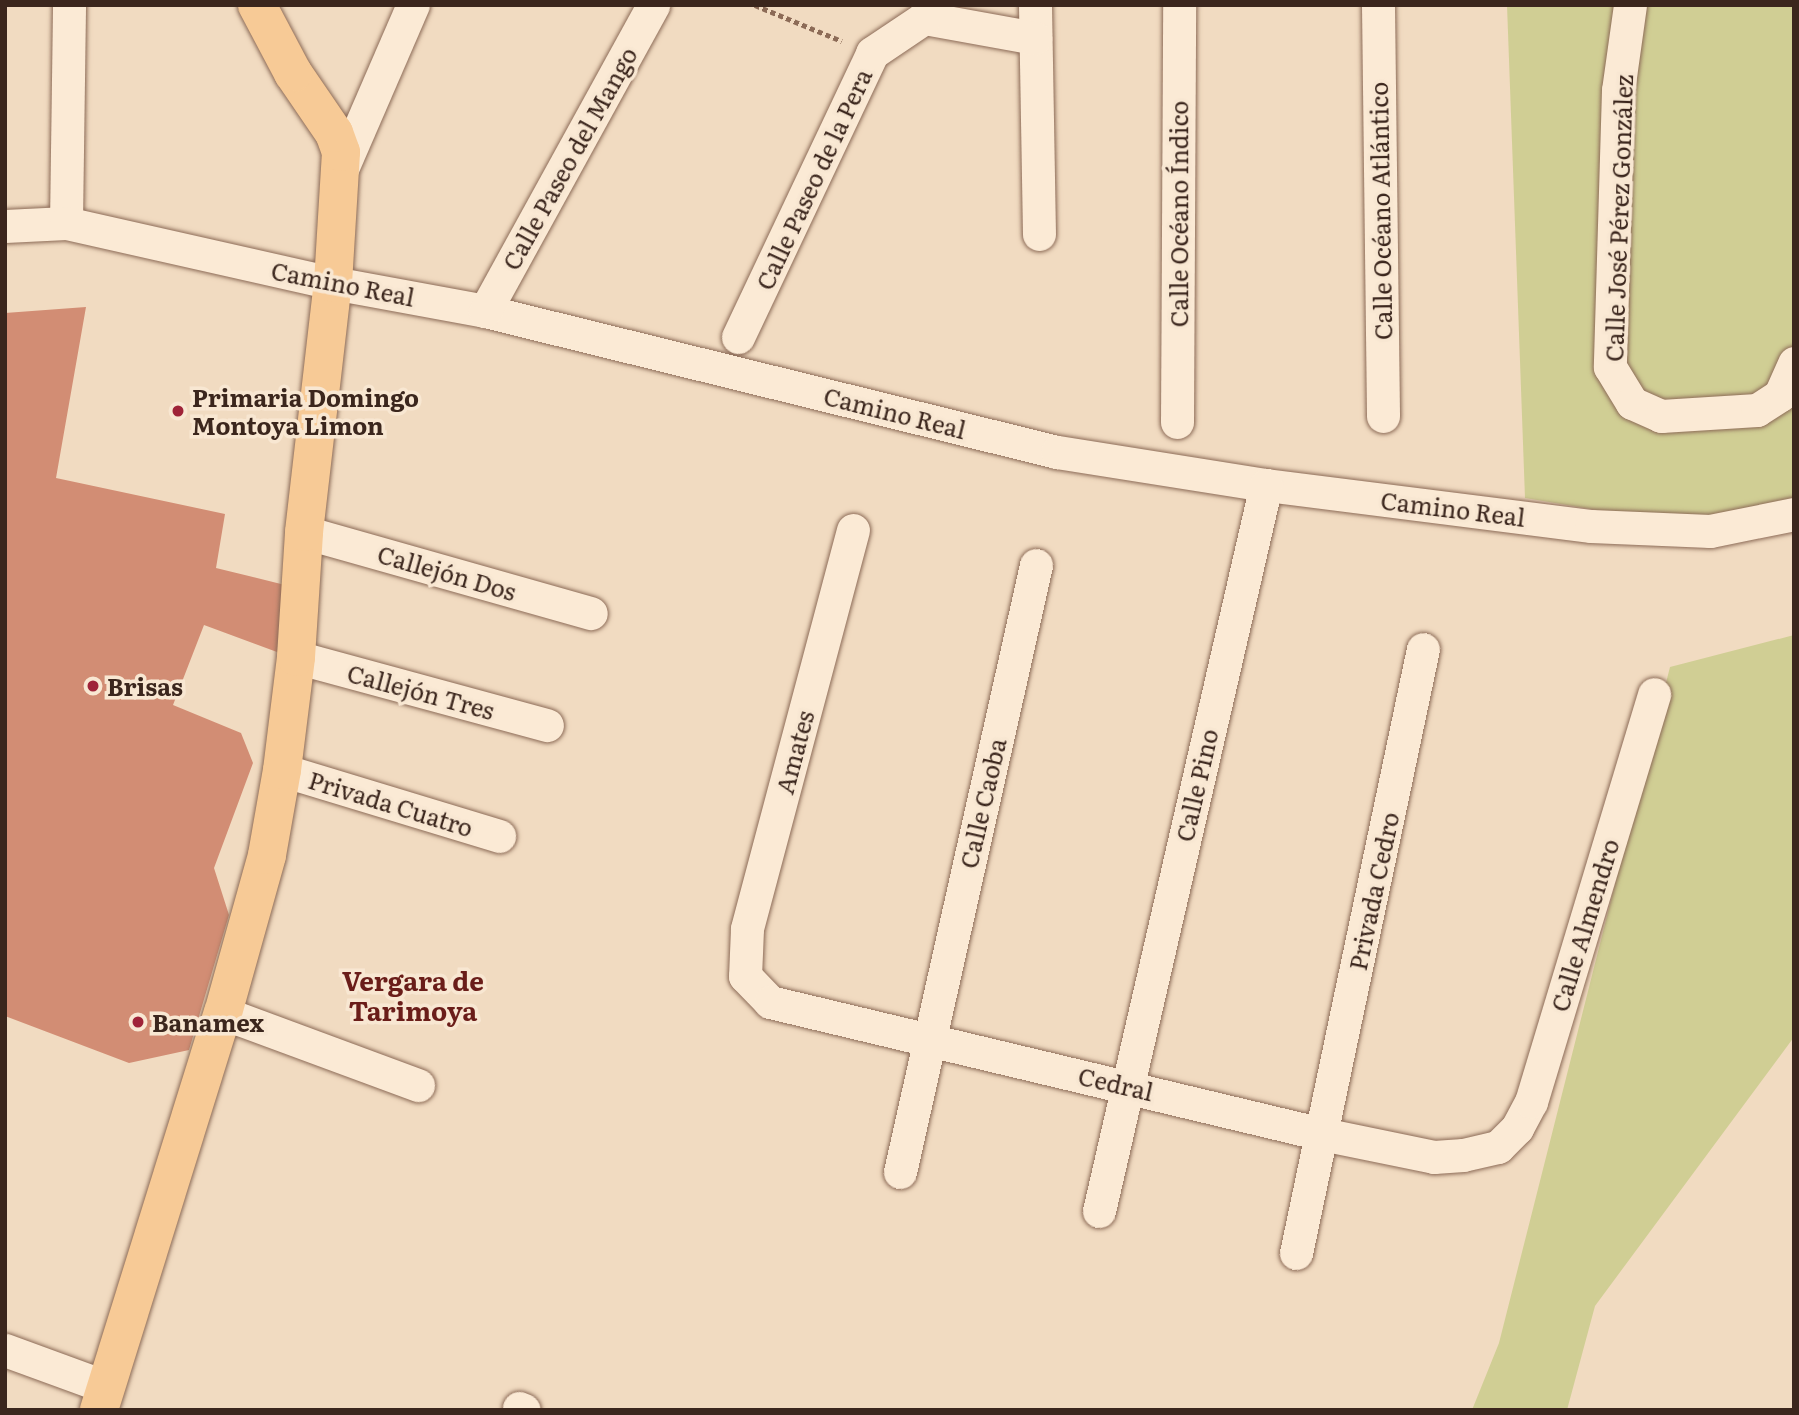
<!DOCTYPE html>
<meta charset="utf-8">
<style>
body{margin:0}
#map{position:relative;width:1799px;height:1415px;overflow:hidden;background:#f1dbc1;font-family:Literata,serif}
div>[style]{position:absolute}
.green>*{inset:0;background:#d0ce94}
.building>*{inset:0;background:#d28d74}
.path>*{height:4.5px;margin-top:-2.25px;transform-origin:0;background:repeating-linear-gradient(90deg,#8c6b57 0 5px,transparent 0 8.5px)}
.roads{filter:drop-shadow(0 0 2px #8c6b57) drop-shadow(0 0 2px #8c6b57)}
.minor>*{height:33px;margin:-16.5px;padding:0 16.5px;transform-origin:16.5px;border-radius:16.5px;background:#fbead5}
.major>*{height:38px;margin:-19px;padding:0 19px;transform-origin:19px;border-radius:19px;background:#f7ca96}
.dots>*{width:19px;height:19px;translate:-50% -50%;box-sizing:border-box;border:4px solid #f8e7d2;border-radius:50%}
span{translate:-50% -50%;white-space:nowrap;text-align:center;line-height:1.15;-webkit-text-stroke:7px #f8e7d2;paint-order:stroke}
.street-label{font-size:24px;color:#3b261d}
.poi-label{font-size:24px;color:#3b261d;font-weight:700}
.left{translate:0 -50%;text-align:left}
.neighbourhood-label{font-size:26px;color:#6a1d19;font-weight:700}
.frame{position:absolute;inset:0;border:7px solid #3b261d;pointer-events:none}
</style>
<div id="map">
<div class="green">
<i style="clip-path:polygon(1507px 5px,1794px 5px,1794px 503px,1704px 528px,1525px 498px)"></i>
<i style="clip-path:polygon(1794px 635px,1794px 1037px,1595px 1306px,1567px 1410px,1472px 1410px,1499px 1343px,1670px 667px)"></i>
</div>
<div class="building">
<i style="clip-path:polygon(86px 307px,56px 478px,225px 514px,216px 568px,289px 586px,277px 652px,204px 625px,173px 705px,241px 733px,253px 763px,214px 868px,229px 915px,189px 1050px,129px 1063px,5px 1016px,5px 313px)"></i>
</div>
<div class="path">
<i style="left:755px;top:5px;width:94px;rotate:22.5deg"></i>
</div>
<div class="roads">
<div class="minor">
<i style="left:1035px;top:5px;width:229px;rotate:89deg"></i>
<i style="left:1378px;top:5px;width:411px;rotate:89.3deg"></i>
<i style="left:1630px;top:5px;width:86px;rotate:98deg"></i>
<i style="left:1618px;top:90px;width:277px;rotate:91.7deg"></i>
<i style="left:1610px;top:367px;width:42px;rotate:58.6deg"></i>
<i style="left:1632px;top:403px;width:32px;rotate:24deg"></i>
<i style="left:1661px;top:416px;width:96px;rotate:-3.6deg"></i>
<i style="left:1757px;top:410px;width:27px;rotate:-33deg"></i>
<i style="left:1780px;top:395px;width:35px;rotate:-66deg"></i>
<i style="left:924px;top:18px;width:113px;rotate:10.2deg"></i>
<i style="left:341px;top:171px;width:181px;rotate:-66.6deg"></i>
<i style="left:66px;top:223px;width:218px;rotate:-89.2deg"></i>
<i style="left:5px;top:226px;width:61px;rotate:-2.8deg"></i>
<i style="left:66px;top:223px;width:274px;rotate:12.7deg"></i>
<i style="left:333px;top:283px;width:155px;rotate:10.4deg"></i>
<i style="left:485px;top:311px;width:589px;rotate:13.85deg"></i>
<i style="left:1057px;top:452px;width:212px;rotate:9deg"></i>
<i style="left:1266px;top:485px;width:328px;rotate:7.2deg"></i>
<i style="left:1591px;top:526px;width:119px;rotate:2.4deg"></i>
<i style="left:1710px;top:531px;width:86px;rotate:-11.4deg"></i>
<i style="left:485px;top:311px;width:349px;rotate:-61.2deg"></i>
<i style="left:738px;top:337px;width:314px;rotate:-64.7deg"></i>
<i style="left:872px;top:53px;width:63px;rotate:-33.9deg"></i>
<i style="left:924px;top:18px;width:15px;rotate:-62deg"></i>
<i style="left:1177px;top:422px;width:417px;rotate:-89.7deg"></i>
<i style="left:853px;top:530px;width:413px;rotate:104.9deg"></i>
<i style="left:747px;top:929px;width:47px;rotate:92.4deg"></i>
<i style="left:745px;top:976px;width:36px;rotate:46deg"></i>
<i style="left:770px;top:1002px;width:568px;rotate:13.45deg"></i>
<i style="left:1322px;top:1134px;width:114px;rotate:11.6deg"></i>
<i style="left:1434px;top:1157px;width:29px;rotate:-4deg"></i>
<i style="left:1463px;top:1155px;width:36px;rotate:-13deg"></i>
<i style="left:1498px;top:1147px;width:27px;rotate:-45deg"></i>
<i style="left:1517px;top:1128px;width:30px;rotate:-62deg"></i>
<i style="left:1531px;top:1102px;width:426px;rotate:-73.2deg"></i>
<i style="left:304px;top:532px;width:298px;rotate:15.8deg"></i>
<i style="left:296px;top:657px;width:260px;rotate:15.2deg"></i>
<i style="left:282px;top:770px;width:227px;rotate:16.9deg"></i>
<i style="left:223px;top:1013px;width:208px;rotate:20.3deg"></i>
<i style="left:900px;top:1172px;width:622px;rotate:-77.37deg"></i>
<i style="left:1099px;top:1211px;width:745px;rotate:-77.05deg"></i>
<i style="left:1296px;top:1253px;width:617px;rotate:-78.13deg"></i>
<i style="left:5px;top:1350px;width:108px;rotate:20.1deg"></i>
<i style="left:519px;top:1408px;width:5px;rotate:22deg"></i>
</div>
<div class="major">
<i style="left:99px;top:1410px;width:416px;rotate:-72.7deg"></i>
<i style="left:223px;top:1013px;width:164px;rotate:-74.4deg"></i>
<i style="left:267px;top:855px;width:86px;rotate:-80deg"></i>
<i style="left:282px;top:770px;width:114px;rotate:-82.9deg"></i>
<i style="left:296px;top:657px;width:125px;rotate:-86.3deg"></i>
<i style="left:304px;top:532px;width:251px;rotate:-83.4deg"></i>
<i style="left:333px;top:283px;width:131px;rotate:-86.5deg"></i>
<i style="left:341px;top:152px;width:20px;rotate:-110deg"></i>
<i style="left:334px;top:133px;width:73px;rotate:-124.3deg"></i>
<i style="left:293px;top:73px;width:77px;rotate:-117.9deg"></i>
</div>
</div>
<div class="dots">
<i style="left:178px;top:411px;background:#9f2338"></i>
<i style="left:93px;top:686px;background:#9f2338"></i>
<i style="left:138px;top:1022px;background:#9f2338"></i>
</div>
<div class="street-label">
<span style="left:569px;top:158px;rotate:-61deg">Calle Paseo del Mango</span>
<span style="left:813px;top:179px;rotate:-65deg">Calle Paseo de la Pera</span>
<span style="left:1380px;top:211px;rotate:-91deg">Calle Océano Atlántico</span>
<span style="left:1178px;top:214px;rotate:-90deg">Calle Océano Índico</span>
<span style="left:1618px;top:218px;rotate:-88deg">Calle José Pérez González</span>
<span style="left:343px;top:283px;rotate:11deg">Camino Real</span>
<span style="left:895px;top:412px;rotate:14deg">Camino Real</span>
<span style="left:1453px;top:508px;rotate:7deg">Camino Real</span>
<span style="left:447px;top:572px;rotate:16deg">Callejón Dos</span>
<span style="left:421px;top:691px;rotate:15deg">Callejón Tres</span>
<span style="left:794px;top:752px;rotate:-75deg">Amates</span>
<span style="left:1196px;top:785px;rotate:-77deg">Calle Pino</span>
<span style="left:391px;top:803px;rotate:17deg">Privada Cuatro</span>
<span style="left:982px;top:803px;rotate:-77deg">Calle Caoba</span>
<span style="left:1373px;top:891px;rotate:-78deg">Privada Cedro</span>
<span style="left:1584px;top:925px;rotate:-73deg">Calle Almendro</span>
<span style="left:1116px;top:1083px;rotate:13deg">Cedral</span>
</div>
<div class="poi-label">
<span class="left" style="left:192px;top:411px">Primaria Domingo<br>Montoya Limon</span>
<span class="left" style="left:107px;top:686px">Brisas</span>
<span class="left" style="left:152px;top:1022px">Banamex</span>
</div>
<div class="neighbourhood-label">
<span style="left:413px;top:995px">Vergara de<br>Tarimoya</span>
</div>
<div class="frame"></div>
</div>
